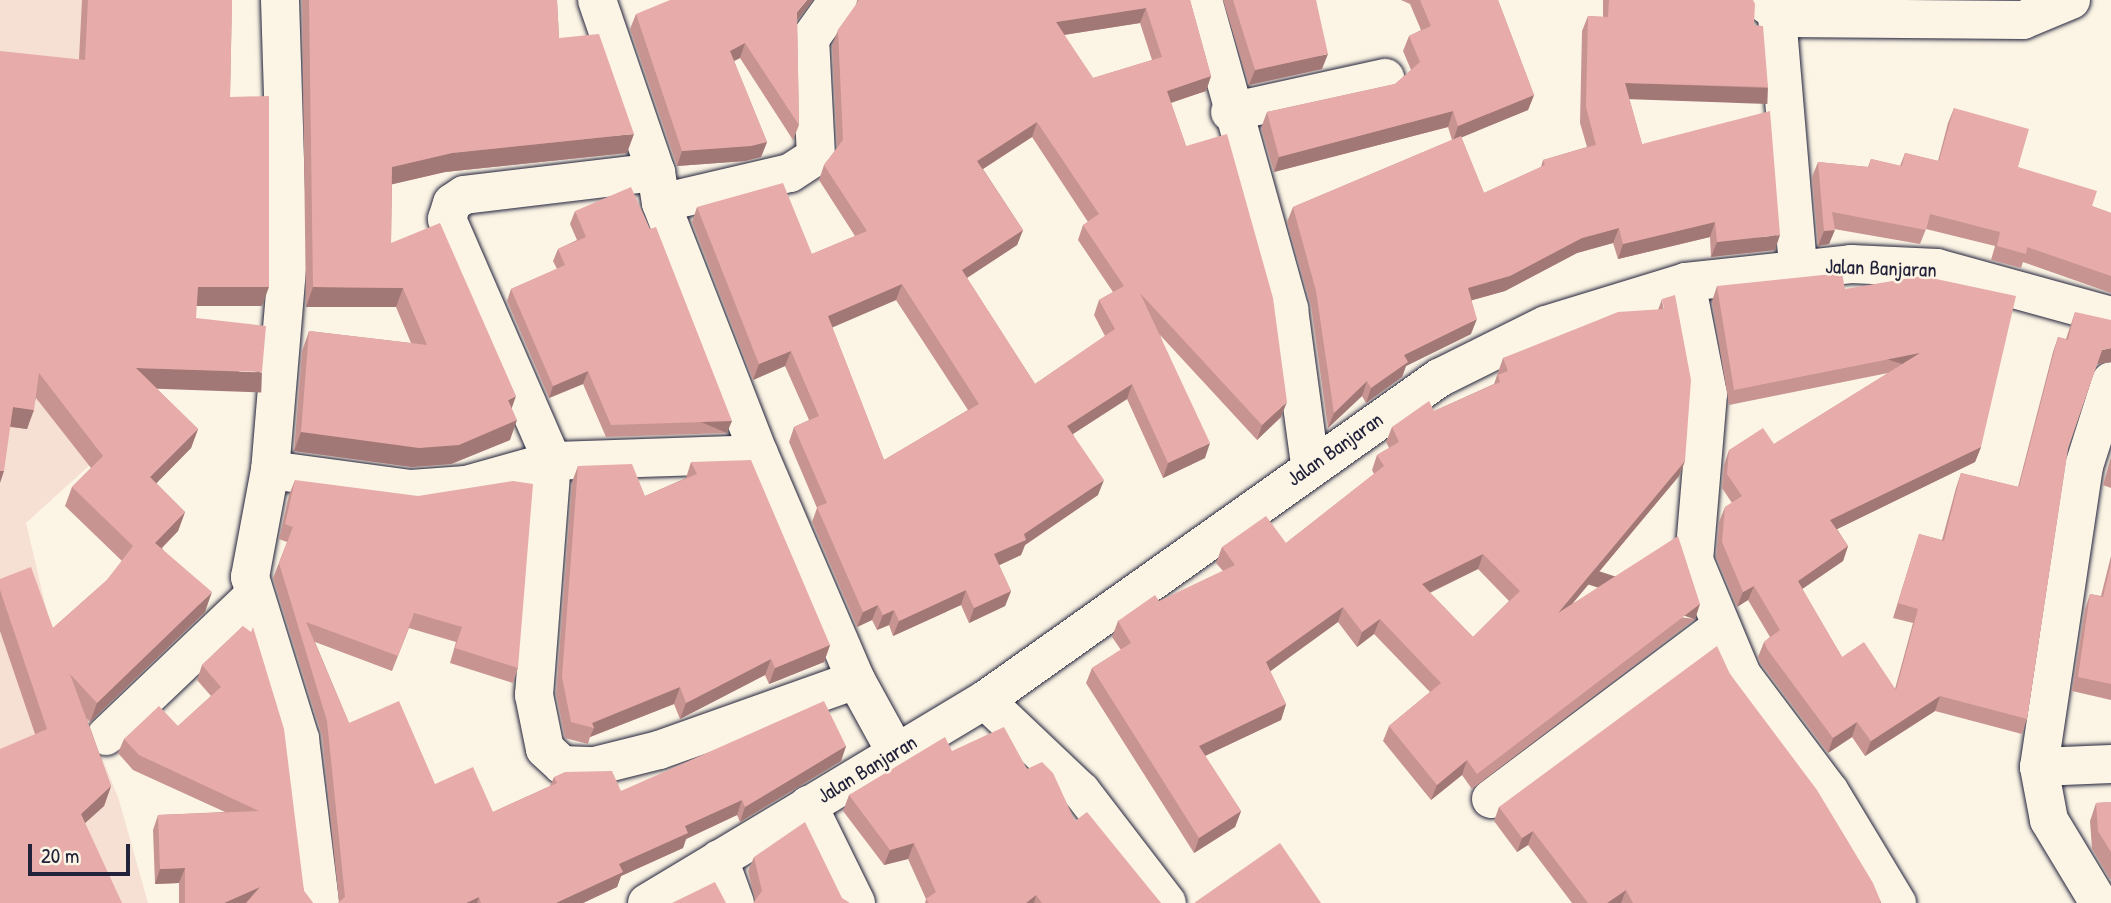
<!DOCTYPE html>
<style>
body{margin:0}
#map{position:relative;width:2111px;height:903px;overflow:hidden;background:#fcf5e5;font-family:"Patrick Hand",sans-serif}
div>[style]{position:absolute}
.built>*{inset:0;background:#f6dfd3}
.roads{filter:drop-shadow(0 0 2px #22223b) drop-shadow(0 0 2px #22223b)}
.minor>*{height:38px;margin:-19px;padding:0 19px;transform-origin:19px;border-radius:19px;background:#fcf5e5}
.wall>*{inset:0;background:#c79492}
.shaded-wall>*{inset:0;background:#a27877;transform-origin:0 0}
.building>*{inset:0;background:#e7acaa}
span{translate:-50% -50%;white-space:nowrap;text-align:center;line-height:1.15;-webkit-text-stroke:5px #fcf5e5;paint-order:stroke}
.street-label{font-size:21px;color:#22223b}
.scale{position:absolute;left:28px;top:844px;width:102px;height:32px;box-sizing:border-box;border:4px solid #22223b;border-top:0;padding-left:9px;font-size:21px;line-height:24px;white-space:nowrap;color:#22223b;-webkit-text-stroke:5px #fcf5e5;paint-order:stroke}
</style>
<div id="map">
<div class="built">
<i style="clip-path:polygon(0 0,160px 0,115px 442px,26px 523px,51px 629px,119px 800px,148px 903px,0 903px)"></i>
</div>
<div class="roads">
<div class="minor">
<i style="left:280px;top:0;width:257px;rotate:88.2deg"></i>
<i style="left:288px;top:257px;width:214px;rotate:94.8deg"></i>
<i style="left:270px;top:470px;width:109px;rotate:100.6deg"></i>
<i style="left:250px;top:577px;width:170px;rotate:72.8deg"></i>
<i style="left:300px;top:739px;width:165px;rotate:83deg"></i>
<i style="left:597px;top:0;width:182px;rotate:71.1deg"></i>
<i style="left:656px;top:172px;width:193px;rotate:173.2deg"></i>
<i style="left:464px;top:195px;width:14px;rotate:146deg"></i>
<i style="left:452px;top:203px;width:17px;rotate:107deg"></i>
<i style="left:447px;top:219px;width:264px;rotate:66.5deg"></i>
<i style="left:552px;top:461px;width:207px;rotate:-1.9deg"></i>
<i style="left:1203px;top:0;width:321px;rotate:74.4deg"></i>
<i style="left:1289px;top:309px;width:157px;rotate:82.3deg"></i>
<i style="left:1760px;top:0;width:31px;rotate:36deg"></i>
<i style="left:1785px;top:18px;width:238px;rotate:0.5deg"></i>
<i style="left:2023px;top:20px;width:52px;rotate:-22.6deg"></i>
<i style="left:1777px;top:16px;width:251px;rotate:85.2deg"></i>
<i style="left:1230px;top:112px;width:159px;rotate:-12.4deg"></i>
<i style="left:656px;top:172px;width:31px;rotate:81deg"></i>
<i style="left:661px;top:203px;width:269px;rotate:68.7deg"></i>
<i style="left:759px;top:454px;width:246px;rotate:66.8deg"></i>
<i style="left:856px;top:680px;width:81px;rotate:61.2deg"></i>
<i style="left:661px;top:203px;width:132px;rotate:-13.1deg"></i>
<i style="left:790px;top:173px;width:31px;rotate:-33deg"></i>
<i style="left:816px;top:156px;width:117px;rotate:-92.9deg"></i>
<i style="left:810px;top:39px;width:48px;rotate:-54.3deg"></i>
<i style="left:1686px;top:282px;width:114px;rotate:78.9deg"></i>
<i style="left:1708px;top:394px;width:167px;rotate:94.8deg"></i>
<i style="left:1694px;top:560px;width:125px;rotate:67.3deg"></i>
<i style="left:1742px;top:675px;width:146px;rotate:53.1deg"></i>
<i style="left:1830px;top:792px;width:130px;rotate:58.9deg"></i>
<i style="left:270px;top:470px;width:142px;rotate:7.7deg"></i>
<i style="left:411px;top:489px;width:55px;rotate:-4.2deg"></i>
<i style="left:466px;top:485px;width:89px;rotate:-15.6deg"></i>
<i style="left:552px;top:461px;width:235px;rotate:94.4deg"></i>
<i style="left:534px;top:695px;width:55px;rotate:78.5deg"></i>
<i style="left:545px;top:749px;width:23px;rotate:43deg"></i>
<i style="left:562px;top:765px;width:33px;rotate:2deg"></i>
<i style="left:595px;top:766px;width:66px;rotate:-14deg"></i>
<i style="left:659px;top:750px;width:209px;rotate:-19.6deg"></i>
<i style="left:985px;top:700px;width:132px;rotate:43.5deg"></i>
<i style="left:1081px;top:791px;width:141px;rotate:52.5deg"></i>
<i style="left:106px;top:736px;width:204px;rotate:-43.6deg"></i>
<i style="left:2039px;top:767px;width:72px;rotate:-2.4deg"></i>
<i style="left:1491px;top:799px;width:285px;rotate:-36.9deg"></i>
<i style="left:808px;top:805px;width:109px;rotate:63.9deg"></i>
<i style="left:719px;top:859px;width:47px;rotate:70deg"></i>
<i style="left:647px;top:903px;width:394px;rotate:-31deg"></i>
<i style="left:985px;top:700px;width:557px;rotate:-35.35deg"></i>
<i style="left:1439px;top:378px;width:119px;rotate:-26.4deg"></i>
<i style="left:1546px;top:325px;width:146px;rotate:-17.1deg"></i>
<i style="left:1686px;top:282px;width:166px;rotate:-6.2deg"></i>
<i style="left:1851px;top:264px;width:86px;rotate:2.7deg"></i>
<i style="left:1937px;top:268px;width:180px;rotate:15.4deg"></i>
<i style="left:2099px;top:903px;width:97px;rotate:-121.1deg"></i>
<i style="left:2049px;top:820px;width:54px;rotate:-100.7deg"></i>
<i style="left:2039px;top:767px;width:304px;rotate:-81.5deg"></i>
<i style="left:2084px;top:466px;width:89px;rotate:-72.4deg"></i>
</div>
</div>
<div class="wall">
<i style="clip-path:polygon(82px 0,232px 0,230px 97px,262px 306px,196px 306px,196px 318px,255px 391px,156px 388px,198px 429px,191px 448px,156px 483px,185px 512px,178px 531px,162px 548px,205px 612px,90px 722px,87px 719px,111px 786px,104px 806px,85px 823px,35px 734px,0 631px,0 579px,53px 628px,107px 580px,122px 561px,65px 506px,72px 487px,91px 468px,36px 398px,27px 429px,10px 427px,79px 59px)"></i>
<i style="clip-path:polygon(302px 0,557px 0,559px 38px,627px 153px,445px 172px,392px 184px,391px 243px,511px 408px,510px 440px,451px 464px,412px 467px,294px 451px,302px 351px,309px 331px,411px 343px,396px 307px,306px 307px)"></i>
<i style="clip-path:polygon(evenodd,857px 0,1190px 0,1211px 76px,1206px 91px,1171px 103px,1281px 417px,1257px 440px,1160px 335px,1205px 458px,1163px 478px,1127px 399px,1073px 434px,1098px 495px,1025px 545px,1021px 555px,999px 565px,1011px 591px,1005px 606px,969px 623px,961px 605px,893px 636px,889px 625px,877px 630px,872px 620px,857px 627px,812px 522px,817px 508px,789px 442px,794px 427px,809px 420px,785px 366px,753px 380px,692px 222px,697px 207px,812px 254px,855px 236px,819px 180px,824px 165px,837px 148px,832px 46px,838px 30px,857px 4px,857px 0,1140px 23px,1152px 60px,1093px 78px,1064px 35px,1140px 23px,857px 0,1032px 137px,1088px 222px,1083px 225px,1078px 240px,1113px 292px,1099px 300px,1094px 315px,1105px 336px,1035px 384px,967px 278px,1017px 245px,1023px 230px,983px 169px,1032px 137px,857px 0,896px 300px,968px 410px,884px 460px,832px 327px,896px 300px)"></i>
<i style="clip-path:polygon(1223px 0,1316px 0,1322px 69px,1249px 85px)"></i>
<i style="clip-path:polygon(1401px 0,1498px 0,1534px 95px,1528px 110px,1461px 137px,1484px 193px,1541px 167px,1543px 160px,1587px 147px,1580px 123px,1582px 31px,1588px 16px,1603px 17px,1603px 0,1753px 0,1754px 25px,1768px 87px,1762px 102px,1629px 98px,1642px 144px,1775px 250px,1711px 257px,1710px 237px,1618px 259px,1613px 243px,1577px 253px,1505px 291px,1472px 300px,1471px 334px,1406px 366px,1402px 377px,1366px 403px,1362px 396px,1328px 428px,1311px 306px,1287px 222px,1293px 207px,1452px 140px,1448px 127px,1274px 172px,1261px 128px,1267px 112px,1395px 84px,1411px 70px,1403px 51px,1409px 36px,1421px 30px,1410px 4px)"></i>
<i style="clip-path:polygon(636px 14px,797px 20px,799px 125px,793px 140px,740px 58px,734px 61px,767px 142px,761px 157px,745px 161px,677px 166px,630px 29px)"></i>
<i style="clip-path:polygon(1954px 108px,2018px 167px,2092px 206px,2111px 213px,2111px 293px,2023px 262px,2021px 268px,1991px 260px,1995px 246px,1926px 229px,1920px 244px,1834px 229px,1829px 244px,1818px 246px,1812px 177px,1818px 162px,1868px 167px,1871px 159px,1900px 166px,1905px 153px,1938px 161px,1948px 123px)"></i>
<i style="clip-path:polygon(575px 211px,727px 433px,606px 437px,583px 384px,549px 398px,507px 301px,511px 289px,557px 269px,553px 261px,558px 249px,577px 240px,570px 224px)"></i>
<i style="clip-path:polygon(1717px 286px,1845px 289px,1981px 447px,1975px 462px,1837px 529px,1848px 546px,1843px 561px,1802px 589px,1842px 657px,1895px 689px,1913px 623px,1893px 618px,1919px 534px,1942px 540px,1956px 488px,1961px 473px,2018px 487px,2053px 352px,2058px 337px,2066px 339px,2075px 312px,2111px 362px,2097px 364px,2068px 448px,2027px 719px,2022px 734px,1935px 711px,1865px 756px,1852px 737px,1828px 753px,1761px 664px,1758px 657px,1764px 642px,1770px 637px,1748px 600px,1737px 607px,1716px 557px,1719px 522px,1725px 507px,1732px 503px,1722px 488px,1724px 465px,1729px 450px,1774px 444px,1888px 373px,1729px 405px,1712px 301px)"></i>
<i style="clip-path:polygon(evenodd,1662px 299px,1685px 461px,1679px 476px,1573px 603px,1695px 619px,1472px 789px,1462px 775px,1431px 800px,1383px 741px,1389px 726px,1430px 692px,1374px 634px,1357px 647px,1338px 622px,1270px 671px,1286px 704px,1281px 720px,1205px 756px,1241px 811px,1235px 827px,1194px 853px,1086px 683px,1092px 668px,1121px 650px,1112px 637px,1118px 621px,1223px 571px,1216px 563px,1222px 547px,1286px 543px,1374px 474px,1372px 470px,1377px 455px,1389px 448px,1386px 442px,1392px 427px,1434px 411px,1494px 384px,1503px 358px,1658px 310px,1662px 299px,1478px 569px,1509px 601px,1473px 637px,1430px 593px,1478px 569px)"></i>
<i style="clip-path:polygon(2111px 457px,2111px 488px,2103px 485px)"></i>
<i style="clip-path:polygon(691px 462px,830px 645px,824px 662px,769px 684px,765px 675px,680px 719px,674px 704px,590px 737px,588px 744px,565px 738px,556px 694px,572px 482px,578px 466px,645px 496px,686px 478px)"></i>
<i style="clip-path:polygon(295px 480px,518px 668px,513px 683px,450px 663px,456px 642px,409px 628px,392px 671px,315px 642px,349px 723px,435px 784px,493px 812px,550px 786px,554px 777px,621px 791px,846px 746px,841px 761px,740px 822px,737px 815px,686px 839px,683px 848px,621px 876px,617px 887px,583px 903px,338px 903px,339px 902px,322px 736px,273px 578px,287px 542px,279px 539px,289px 495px)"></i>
<i style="clip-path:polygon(2111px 556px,2111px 700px,2072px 691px,2085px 609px,2090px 594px,2101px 596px)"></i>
<i style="clip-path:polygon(243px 626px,304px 891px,313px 903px,179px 903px,179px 883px,155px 884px,153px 830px,158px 815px,225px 812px,133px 770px,118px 753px,124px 739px,178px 726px,211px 696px,197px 680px,202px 665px)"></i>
<i style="clip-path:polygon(1730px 674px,1881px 902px,1881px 903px,1572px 903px,1528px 845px,1517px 852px,1494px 821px,1499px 807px)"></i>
<i style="clip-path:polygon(952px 751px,1027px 769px,1075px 821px,1161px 903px,925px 903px,926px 899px,908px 859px,884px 865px,843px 811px,849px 795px)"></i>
<i style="clip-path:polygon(2111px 802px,2111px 879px,2110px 879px,2092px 849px,2090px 821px,2096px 803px)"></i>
<i style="clip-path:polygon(754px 857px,842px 898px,755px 900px,748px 871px)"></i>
</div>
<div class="shaded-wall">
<i style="clip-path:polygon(807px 0,813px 0,792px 27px,797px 12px)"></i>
<i style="clip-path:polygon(1146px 8px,1140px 23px,1050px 37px,1056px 22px)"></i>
<i style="clip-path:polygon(745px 43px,740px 58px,724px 66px,730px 51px)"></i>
<i style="clip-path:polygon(1328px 54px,1322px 69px,1249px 85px,1255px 70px)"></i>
<i style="clip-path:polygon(1211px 76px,1206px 91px,1161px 106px,1167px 91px)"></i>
<i style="left:1625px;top:83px;width:143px;height:16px;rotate:2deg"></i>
<i style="clip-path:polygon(1534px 95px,1528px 110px,1453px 141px,1458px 126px)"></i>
<i style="clip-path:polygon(1453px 111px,1448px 127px,1274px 172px,1279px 157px)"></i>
<i style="clip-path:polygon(1037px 122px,1032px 137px,972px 176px,977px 161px)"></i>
<i style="clip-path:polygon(634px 134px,627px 153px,445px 172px,385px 186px,392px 167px,452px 153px)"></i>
<i style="clip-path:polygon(767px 142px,761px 157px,745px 161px,677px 166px,682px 151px)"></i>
<i style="clip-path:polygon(1715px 222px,1710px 237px,1618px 259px,1623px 244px)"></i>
<i style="clip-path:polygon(1619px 228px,1613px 243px,1577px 253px,1505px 291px,1462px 303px,1468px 288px,1582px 238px)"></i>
<i style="clip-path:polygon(1023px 230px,1017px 245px,956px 285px,962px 270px)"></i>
<i style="clip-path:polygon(1835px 230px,1829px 244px,1818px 246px,1824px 231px)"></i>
<i style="clip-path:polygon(1780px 235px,1775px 250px,1711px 257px,1717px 242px)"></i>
<i style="clip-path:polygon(902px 284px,896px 300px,822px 332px,828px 316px)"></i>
<i style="clip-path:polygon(198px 287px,269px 287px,262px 306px,191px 306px)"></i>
<i style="clip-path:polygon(313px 287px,403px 288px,396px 307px,306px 307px)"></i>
<i style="clip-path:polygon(1477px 319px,1471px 334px,1406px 366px,1402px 377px,1366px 403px,1371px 388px,1404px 355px)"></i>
<i style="clip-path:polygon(2111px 348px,2111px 362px,2097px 364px,2102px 350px)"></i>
<i style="clip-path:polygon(791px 351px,785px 366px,753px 380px,759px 364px)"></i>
<i style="left:1920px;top:353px;width:16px;height:190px;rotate:108deg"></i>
<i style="left:136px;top:368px;width:126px;height:20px;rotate:2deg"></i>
<i style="clip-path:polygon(588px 371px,583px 384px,549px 398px,553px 386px)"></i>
<i style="clip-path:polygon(1367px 381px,1362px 396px,1328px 428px,1334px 413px)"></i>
<i style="clip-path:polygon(1132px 384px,1127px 399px,1062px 441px,1067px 426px)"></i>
<i style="clip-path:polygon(516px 396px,509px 416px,508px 400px)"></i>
<i style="clip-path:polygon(1287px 402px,1281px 417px,1257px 440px,1262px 425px)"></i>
<i style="clip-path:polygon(13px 407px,34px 410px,27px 429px,6px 426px)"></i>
<i style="clip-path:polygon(517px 420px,510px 440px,451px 464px,412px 467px,294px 451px,301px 432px)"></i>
<i style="left:732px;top:421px;width:13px;height:121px;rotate:113deg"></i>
<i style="clip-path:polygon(198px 429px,191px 448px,143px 497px,150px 477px)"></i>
<i style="clip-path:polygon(1210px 443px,1205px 458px,1163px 478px,1168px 463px)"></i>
<i style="clip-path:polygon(1981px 447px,1975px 462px,1825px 535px,1830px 520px)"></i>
<i style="clip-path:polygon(1685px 461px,1679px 476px,1552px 628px,1558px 613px)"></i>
<i style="clip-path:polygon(0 471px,4px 471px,0 483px)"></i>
<i style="clip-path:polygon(1104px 480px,1098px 495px,1025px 545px,1021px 555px,989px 570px,994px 554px)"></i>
<i style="clip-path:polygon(185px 512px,178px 531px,148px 562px,155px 543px)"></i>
<i style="clip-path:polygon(1848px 546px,1843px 561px,1792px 596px,1798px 581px)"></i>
<i style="clip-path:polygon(1483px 554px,1478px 569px,1416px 599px,1422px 584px)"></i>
<i style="clip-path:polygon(1754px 586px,1748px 600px,1737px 607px,1743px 592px)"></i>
<i style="clip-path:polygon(966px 590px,961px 605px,893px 636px,899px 621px)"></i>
<i style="clip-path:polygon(1011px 591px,1005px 606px,969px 623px,974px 608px)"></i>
<i style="clip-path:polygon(212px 592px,205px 612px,90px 722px,97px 703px)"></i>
<i style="left:1700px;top:604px;width:16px;height:280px;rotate:108deg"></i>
<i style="clip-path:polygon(878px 605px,872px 620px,857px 627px,863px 612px)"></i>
<i style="clip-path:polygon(1343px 607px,1338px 622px,1261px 678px,1266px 662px)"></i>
<i style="clip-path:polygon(894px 610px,889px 625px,877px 630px,883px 615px)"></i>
<i style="clip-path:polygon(1380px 619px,1374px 634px,1357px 647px,1362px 632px)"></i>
<i style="clip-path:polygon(830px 645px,824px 662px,769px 684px,775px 668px)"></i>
<i style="clip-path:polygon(771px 659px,765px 675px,680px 719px,686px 703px)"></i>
<i style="clip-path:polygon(680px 687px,674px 704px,590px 737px,594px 728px,592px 723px)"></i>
<i style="clip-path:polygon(1940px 696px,1935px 711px,1865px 756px,1871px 741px)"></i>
<i style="clip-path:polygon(1286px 704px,1281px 720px,1194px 761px,1199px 746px)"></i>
<i style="clip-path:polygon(1857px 722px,1852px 737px,1828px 753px,1833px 738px)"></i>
<i style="clip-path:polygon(846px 746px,841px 761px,740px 822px,745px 807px)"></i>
<i style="clip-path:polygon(1467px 760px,1462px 775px,1431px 800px,1437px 785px)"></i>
<i style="clip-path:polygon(111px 786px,104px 806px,74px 833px,81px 814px)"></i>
<i style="clip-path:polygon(742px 800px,737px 815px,686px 839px,683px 848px,621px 876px,617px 887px,583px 903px,556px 903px,619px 864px,685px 826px)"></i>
<i style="clip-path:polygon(1241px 811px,1235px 827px,1194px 853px,1199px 838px)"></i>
<i style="clip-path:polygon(1533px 831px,1528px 845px,1517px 852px,1522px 838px)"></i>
<i style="clip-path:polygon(914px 843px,908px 859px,884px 865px,890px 850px)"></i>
<i style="clip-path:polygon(185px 868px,179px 883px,155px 884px,160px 869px)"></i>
<i style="clip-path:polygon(260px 887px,252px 903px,224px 903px)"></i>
<i style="clip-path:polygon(1626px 890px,1621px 903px,1607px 903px)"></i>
<i style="clip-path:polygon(1036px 895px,1034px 903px,1026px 903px)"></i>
<i style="clip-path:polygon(479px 897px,477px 903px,466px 903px)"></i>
</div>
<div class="building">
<i style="clip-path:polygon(88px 0,232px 0,230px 97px,269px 96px,269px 287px,198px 287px,196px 318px,266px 326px,262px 372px,136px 368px,198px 429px,150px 477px,185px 512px,155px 543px,212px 592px,97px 703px,70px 674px,111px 786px,81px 814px,122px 903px,0 903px,0 749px,47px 729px,0 590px,0 579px,31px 567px,53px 628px,107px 580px,133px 546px,72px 487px,103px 456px,39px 373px,34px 410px,13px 407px,4px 471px,0 471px,0 51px,85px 60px)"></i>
<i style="clip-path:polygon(309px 0,557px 0,559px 38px,599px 34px,634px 134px,452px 153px,392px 167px,391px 243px,440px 223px,516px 396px,508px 400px,517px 420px,459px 445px,419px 448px,301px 432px,309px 331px,427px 345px,403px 288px,313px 287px)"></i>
<i style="clip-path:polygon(670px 0,807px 0,797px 12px,799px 125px,745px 43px,730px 51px,767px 142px,751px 146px,682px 151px,636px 14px)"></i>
<i style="clip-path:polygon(evenodd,859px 0,1190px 0,1211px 76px,1167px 91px,1186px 146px,1227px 134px,1273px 298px,1287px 402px,1262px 425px,1140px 293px,1210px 443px,1168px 463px,1132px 384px,1067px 426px,1104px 480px,1024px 534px,1026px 540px,994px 554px,1011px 591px,974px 608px,966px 590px,899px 621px,894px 610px,883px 615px,878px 605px,863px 612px,817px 507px,827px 503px,794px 427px,819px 416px,791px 351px,759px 364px,697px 207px,783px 183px,812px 254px,867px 231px,824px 165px,843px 140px,838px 30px,859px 0,1146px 8px,1162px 57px,1093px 78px,1056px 22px,1146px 8px,859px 0,1037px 122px,1099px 214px,1083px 225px,1124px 286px,1099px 300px,1115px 329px,1035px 384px,962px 270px,1023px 230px,977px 161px,1037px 122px,859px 0,902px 284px,979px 404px,884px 460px,828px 316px,902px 284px)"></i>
<i style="clip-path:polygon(1233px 0,1316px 0,1328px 54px,1255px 70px)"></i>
<i style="clip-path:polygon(1420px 0,1498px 0,1534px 95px,1458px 126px,1453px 111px,1279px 157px,1267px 112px,1395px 84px,1420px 62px,1409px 36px,1431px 26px)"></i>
<i style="clip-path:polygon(1609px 0,1753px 0,1755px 4px,1754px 25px,1763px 26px,1768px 87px,1625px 83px,1642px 144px,1770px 111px,1780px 235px,1717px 242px,1715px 222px,1623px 244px,1619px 228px,1582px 238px,1510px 276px,1468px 288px,1477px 319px,1404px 355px,1408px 362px,1371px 388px,1367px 381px,1334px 413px,1316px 291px,1293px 207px,1461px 136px,1484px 193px,1545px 165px,1543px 160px,1596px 145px,1586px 107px,1588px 16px,1608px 17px)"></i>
<i style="clip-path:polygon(1954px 108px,2029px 129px,2018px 167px,2097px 191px,2092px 206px,2111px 213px,2111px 276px,2027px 247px,2026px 254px,1997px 246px,2000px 232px,1930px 214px,1926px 230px,1832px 212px,1835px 230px,1824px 231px,1818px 162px,1869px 167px,1871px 159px,1902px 166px,1905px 153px,1939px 161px)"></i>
<i style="clip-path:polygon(631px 187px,650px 229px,656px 227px,732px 421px,611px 425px,588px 371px,553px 386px,511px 289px,565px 265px,558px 249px,586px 237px,575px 211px)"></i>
<i style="clip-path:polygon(1842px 273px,1845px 289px,1922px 276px,2016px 296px,1981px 447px,1830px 520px,1848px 546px,1798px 581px,1842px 657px,1864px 642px,1896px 690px,1918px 609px,1898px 603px,1919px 534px,1944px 541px,1961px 473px,2019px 487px,2058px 337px,2068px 340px,2075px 312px,2111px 320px,2111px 348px,2102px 350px,2068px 448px,2027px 719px,1940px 696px,1871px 741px,1857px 722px,1833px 738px,1767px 649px,1764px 642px,1780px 630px,1754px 586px,1743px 592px,1722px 542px,1725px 507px,1742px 496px,1727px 474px,1729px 450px,1763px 428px,1774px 444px,1920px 353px,1734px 390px,1717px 286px)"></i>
<i style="clip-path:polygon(evenodd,1675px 295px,1691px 380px,1685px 461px,1558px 613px,1678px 536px,1700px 604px,1477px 774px,1467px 760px,1437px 785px,1389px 726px,1441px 683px,1380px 619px,1362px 632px,1343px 607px,1266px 662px,1286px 704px,1199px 746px,1241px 811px,1199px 838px,1092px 668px,1131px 643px,1118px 621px,1155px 595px,1159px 601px,1235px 565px,1222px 547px,1266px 516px,1286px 543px,1384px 466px,1377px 455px,1399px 442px,1392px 427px,1429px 401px,1434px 411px,1500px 382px,1498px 375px,1508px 371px,1503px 358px,1618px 312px,1664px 309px,1662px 299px,1675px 295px,1483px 554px,1520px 591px,1473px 637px,1422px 584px,1483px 554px)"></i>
<i style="clip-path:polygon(751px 460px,830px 645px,775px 668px,771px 659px,686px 703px,680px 687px,592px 723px,594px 728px,571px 722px,562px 677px,578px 466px,632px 464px,645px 496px,697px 474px,691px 462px)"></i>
<i style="clip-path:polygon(295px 480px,418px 496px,513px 481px,533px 484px,518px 668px,455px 648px,462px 627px,414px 613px,398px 656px,306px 622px,349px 723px,399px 701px,435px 784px,473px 767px,493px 812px,557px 783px,554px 777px,565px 772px,612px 771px,621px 791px,824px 701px,846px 746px,745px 807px,742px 800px,685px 826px,688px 833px,619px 864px,623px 872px,556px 903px,481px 903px,479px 897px,466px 903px,338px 903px,345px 897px,327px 721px,279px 563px,293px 527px,285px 524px)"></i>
<i style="clip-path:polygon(2111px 563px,2111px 684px,2078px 677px,2090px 594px,2103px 597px)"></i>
<i style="clip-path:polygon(243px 626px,251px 632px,253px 627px,284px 729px,304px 891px,313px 903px,246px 903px,260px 887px,224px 903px,185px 903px,185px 868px,160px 869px,158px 815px,259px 811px,139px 755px,124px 739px,159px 706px,178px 726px,221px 687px,202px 665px)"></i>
<i style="clip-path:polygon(1717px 646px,1730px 674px,1817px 790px,1873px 883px,1881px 902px,1878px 903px,1633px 903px,1626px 890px,1607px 903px,1588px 903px,1533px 831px,1522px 838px,1499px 807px)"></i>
<i style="clip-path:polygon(1004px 727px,1027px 769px,1042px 762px,1053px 773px,1075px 821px,1087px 812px,1161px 903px,1042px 903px,1036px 895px,1026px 903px,929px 903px,926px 899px,936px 892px,914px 843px,890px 850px,849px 795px,945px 737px,952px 751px)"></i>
<i style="clip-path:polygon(2111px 802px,2111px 852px,2098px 831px,2096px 803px)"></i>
<i style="clip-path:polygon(805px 822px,842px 898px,850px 903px,753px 903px,762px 891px,754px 857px)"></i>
<i style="clip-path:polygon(1280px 843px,1321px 903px,1194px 903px)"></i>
<i style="clip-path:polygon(715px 882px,726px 903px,672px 903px)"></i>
</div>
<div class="street-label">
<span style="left:1881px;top:268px;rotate:2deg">Jalan Banjaran</span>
<span style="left:1335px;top:449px;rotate:-35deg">Jalan Banjaran</span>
<span style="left:867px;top:769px;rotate:-31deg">Jalan Banjaran</span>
</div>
<div class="scale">20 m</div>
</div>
